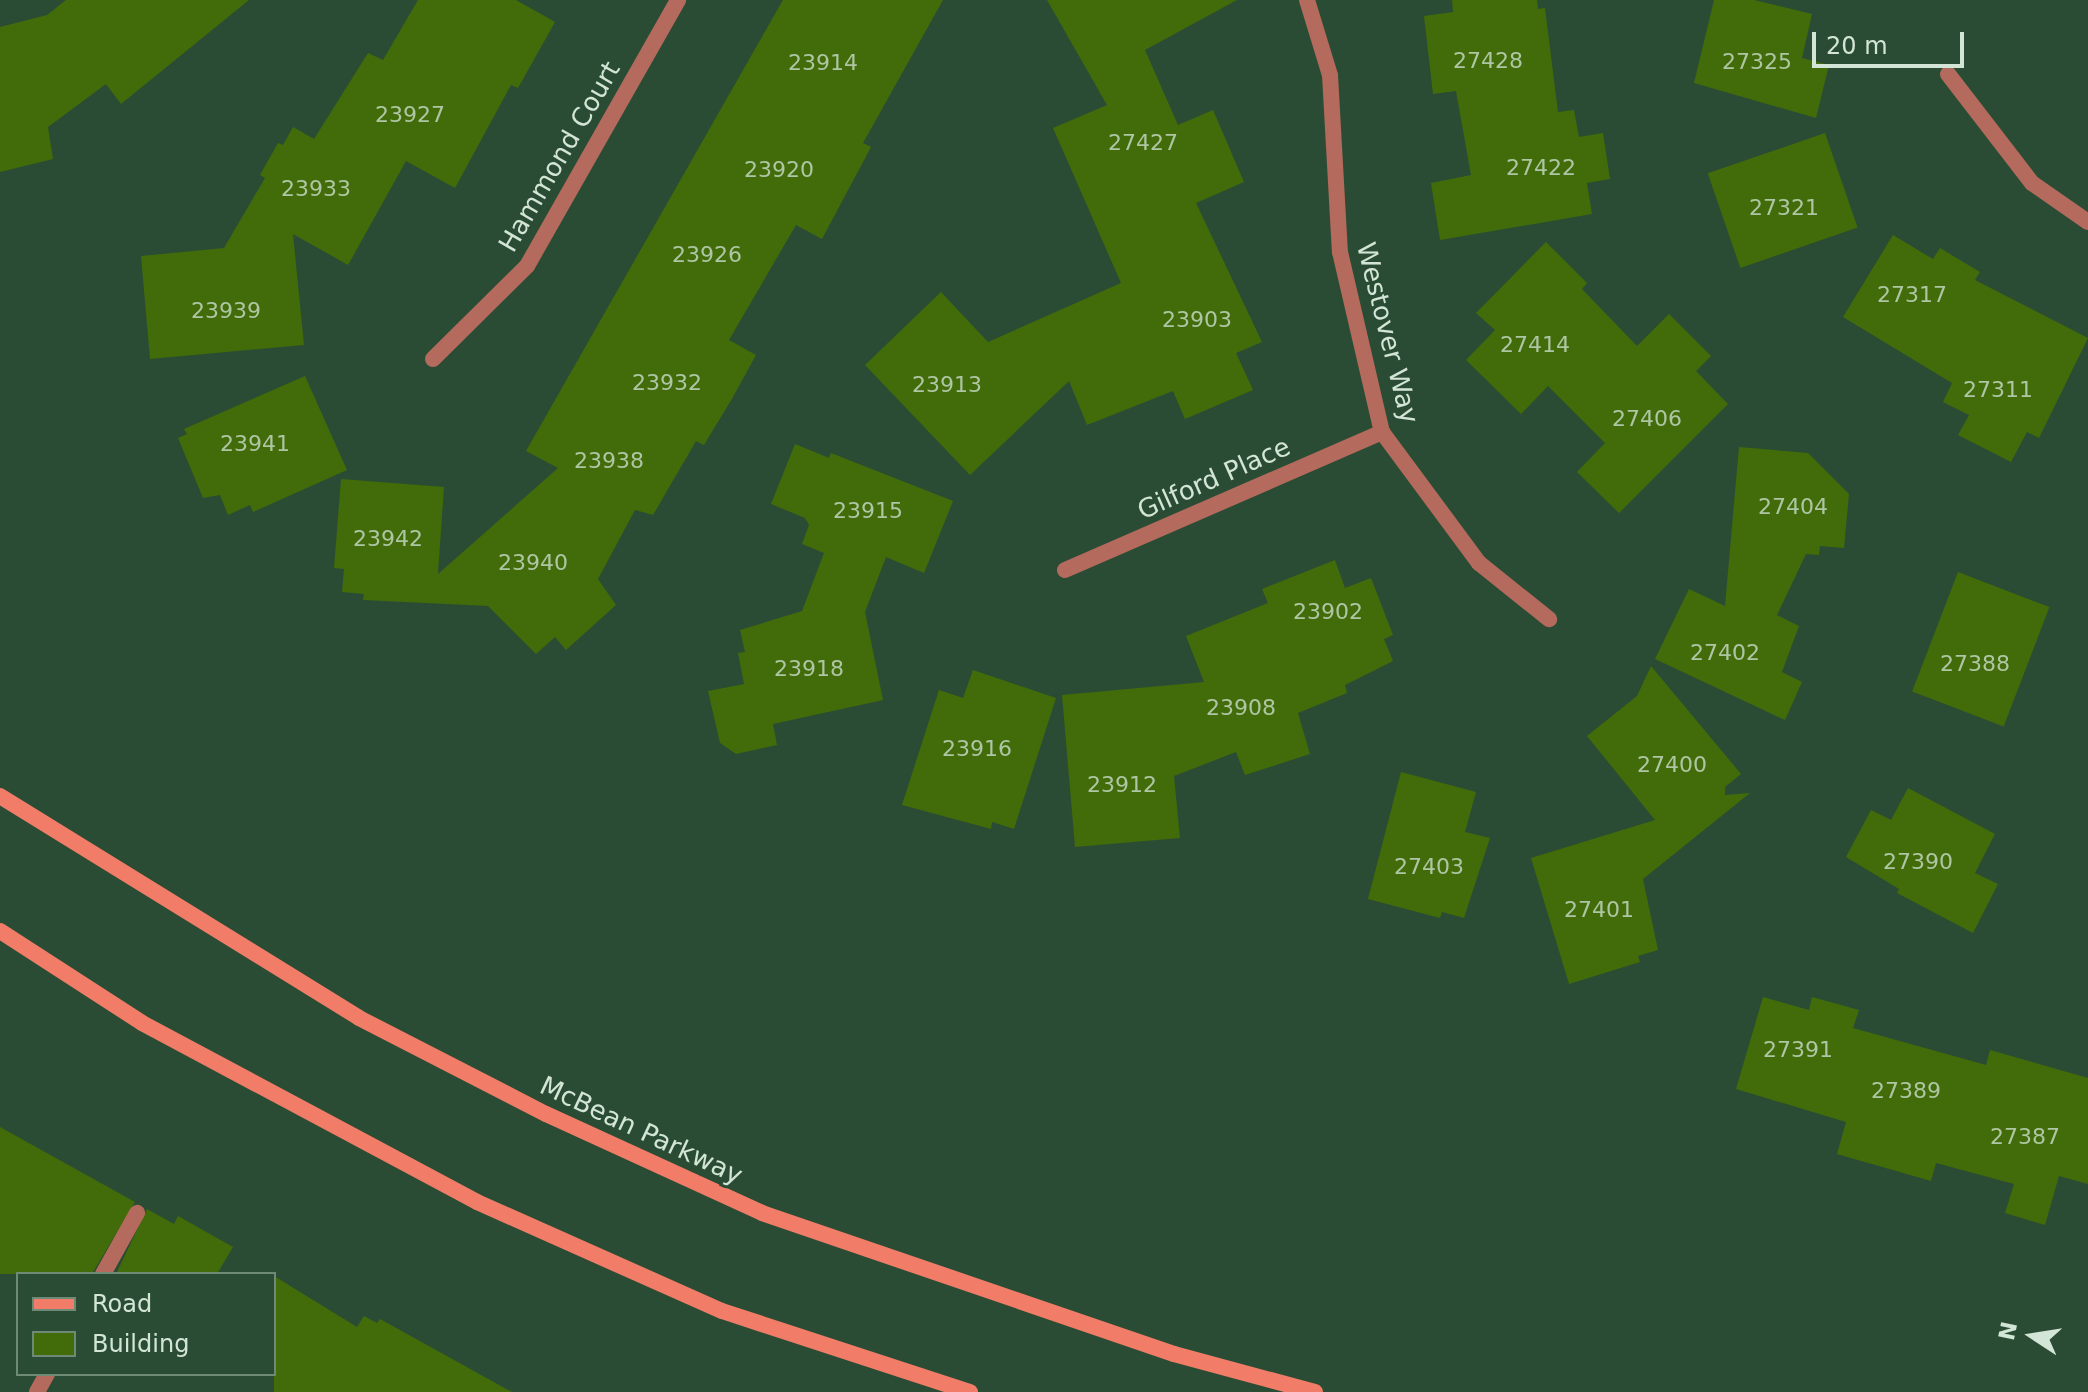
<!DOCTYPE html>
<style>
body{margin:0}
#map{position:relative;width:2088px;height:1392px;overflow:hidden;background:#2b4c34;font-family:"DejaVu Sans",sans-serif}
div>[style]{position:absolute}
.building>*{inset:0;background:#426b09;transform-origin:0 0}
.minor>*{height:16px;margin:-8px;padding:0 8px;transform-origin:8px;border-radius:8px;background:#b46a5c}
.secondary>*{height:16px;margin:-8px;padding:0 8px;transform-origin:8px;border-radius:8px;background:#f17c67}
span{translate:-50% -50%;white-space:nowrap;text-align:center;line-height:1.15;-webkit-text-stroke:6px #2b4c34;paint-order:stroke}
.number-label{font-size:22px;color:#aec6a3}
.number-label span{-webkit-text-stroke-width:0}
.street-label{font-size:26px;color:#d2e5d6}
.legend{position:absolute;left:16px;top:1272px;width:260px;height:104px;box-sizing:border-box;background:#2b4c34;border:2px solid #6e8975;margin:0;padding:10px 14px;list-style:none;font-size:24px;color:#d2e5d6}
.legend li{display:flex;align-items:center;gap:16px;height:40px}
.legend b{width:40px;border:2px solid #6e8975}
.north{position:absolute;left:1992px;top:1296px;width:80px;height:80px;-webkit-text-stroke:6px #2b4c34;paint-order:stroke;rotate:282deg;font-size:22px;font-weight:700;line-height:32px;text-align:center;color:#d2e5d6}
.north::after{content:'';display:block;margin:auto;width:28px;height:36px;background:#d2e5d6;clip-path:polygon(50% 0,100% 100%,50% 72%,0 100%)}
.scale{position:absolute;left:1812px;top:32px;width:152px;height:36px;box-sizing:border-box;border:4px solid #d2e5d6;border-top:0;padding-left:10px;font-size:24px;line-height:28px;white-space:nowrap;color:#d2e5d6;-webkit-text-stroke:6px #2b4c34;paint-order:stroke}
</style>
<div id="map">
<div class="building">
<i style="clip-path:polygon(66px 0,249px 0,121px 104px,106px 84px,48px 127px,53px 159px,0 172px,0 27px,47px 15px)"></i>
<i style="clip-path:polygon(418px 0,516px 0,555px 22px,518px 88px,511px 85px,455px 188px,406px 161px,348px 265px,293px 234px,304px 345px,150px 359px,141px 256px,224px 248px,265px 178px,260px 175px,278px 143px,283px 145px,293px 127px,314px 139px,368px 53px,383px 60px)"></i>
<i style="clip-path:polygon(783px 0,943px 0,863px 143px,871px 147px,822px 239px,796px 225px,729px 340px,756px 355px,733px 397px,704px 445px,696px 441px,653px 515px,635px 510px,598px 579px,616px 605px,566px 650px,555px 637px,536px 654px,488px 606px,363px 600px,364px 594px,342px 592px,344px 569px,334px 568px,341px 479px,444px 487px,438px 574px,558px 468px,526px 451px)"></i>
<i style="clip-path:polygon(1047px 0,1237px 0,1145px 50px,1178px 125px,1213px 110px,1244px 182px,1196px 203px,1262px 342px,1236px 353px,1253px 390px,1185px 419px,1173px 391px,1087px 425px,1069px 381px,970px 475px,865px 365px,941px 292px,988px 342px,1121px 283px,1053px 128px,1107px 105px)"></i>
<i style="clip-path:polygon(1452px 0,1537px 0,1538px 9px,1545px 8px,1558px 112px,1574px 110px,1579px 137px,1603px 133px,1610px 179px,1587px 183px,1592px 214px,1440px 240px,1431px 183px,1471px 175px,1456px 91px,1433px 94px,1424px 16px,1453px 12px)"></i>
<i style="clip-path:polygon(1714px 0,1754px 0,1812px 14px,1802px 58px,1829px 65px,1816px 118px,1694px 83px)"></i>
<i style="left:1825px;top:133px;width:100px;height:124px;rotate:71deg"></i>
<i style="clip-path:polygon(1893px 235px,1933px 259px,1940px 248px,1980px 272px,1975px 280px,2088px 338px,2039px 438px,2027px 432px,2011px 462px,1958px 435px,1969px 415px,1943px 402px,1952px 383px,1843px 317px)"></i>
<i style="clip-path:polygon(1546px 242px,1587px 283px,1582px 289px,1637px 346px,1669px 314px,1711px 356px,1696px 371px,1728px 404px,1619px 513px,1577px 472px,1605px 443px,1548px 386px,1521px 414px,1466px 360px,1495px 330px,1476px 313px)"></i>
<i style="clip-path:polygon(305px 376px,347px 470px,253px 512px,250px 505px,228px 515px,220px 495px,203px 498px,178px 438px,187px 434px,184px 429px)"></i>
<i style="clip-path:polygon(795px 444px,829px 458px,831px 453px,953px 501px,924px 573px,886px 557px,865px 612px,883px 700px,773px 724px,777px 745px,736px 754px,720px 743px,708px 691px,744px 684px,738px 653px,745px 652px,740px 630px,802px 611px,824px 553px,802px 544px,809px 525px,805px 518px,771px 504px)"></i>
<i style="clip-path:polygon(1739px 447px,1808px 453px,1849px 494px,1844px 548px,1820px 546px,1819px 555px,1806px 554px,1777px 615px,1799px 626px,1782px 672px,1802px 682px,1785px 720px,1655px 659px,1689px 589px,1725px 606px)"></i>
<i style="clip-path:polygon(1335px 560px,1345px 588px,1371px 578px,1393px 635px,1384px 639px,1393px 661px,1345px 685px,1347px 693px,1298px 713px,1310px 754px,1245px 775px,1236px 752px,1174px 776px,1180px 838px,1075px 847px,1062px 695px,1204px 682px,1186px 636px,1268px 603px,1262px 589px)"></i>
<i style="left:1958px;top:572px;width:98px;height:128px;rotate:21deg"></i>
<i style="clip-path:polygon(1651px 666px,1741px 774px,1725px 787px,1725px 795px,1750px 793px,1643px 879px,1658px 950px,1638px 956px,1640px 962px,1569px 984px,1531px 858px,1655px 820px,1587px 736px,1637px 696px)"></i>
<i style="clip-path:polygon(973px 670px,1056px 698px,1014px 829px,992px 822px,991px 829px,902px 805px,939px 690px,963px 698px)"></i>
<i style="clip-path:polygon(1401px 772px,1476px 792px,1465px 832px,1490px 838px,1464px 918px,1442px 912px,1440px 918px,1368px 899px)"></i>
<i style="clip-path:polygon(1908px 788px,1995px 834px,1975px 873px,1998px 884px,1973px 933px,1897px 893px,1899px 889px,1846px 857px,1871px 810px,1891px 820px)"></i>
<i style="clip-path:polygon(1763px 997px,1809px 1010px,1812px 997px,1859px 1010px,1853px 1028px,1986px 1065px,1990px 1050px,2088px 1078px,2088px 1184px,2059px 1176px,2045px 1225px,2005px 1213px,2014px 1184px,1936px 1163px,1931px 1181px,1837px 1154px,1846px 1122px,1736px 1089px)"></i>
<i style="clip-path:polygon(0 1127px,135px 1202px,92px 1274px,0 1274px)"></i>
<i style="clip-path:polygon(147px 1209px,174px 1224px,178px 1216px,233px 1247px,217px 1274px,116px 1274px)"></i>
<i style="clip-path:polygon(274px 1276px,357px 1327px,364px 1316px,377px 1323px,380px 1319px,512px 1392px,274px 1392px)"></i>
</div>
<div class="minor">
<i style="left:1307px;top:0;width:78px;rotate:73deg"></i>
<i style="left:1330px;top:75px;width:177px;rotate:86.8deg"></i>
<i style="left:1340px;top:252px;width:185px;rotate:76.9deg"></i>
<i style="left:1382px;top:432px;width:163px;rotate:53.5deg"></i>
<i style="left:1479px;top:563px;width:90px;rotate:38.7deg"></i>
<i style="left:1948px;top:74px;width:138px;rotate:52.4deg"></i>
<i style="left:2032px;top:183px;width:68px;rotate:34.9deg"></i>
<i style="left:433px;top:359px;width:132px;rotate:-44.7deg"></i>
<i style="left:527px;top:266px;width:306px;rotate:-60.4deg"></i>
<i style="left:1065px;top:570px;width:346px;rotate:-23.5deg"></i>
<i style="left:103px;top:1274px;width:70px;rotate:-60.9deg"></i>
<i style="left:37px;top:1392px;width:21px;rotate:-61deg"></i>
</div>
<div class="secondary">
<i style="left:0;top:796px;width:422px;rotate:31.7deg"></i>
<i style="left:359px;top:1018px;width:210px;rotate:27.2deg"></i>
<i style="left:546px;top:1114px;width:238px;rotate:24.6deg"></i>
<i style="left:762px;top:1213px;width:435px;rotate:18.9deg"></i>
<i style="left:1174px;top:1354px;width:146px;rotate:15.1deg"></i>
<i style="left:0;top:931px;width:169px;rotate:32.9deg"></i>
<i style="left:142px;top:1023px;width:380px;rotate:28.1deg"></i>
<i style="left:477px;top:1202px;width:268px;rotate:24deg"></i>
<i style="left:722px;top:1311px;width:261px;rotate:18.1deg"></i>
</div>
<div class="number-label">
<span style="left:1488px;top:61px">27428</span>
<span style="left:1757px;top:62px">27325</span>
<span style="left:823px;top:63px">23914</span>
<span style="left:410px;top:115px">23927</span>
<span style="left:1143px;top:143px">27427</span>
<span style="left:1541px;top:168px">27422</span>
<span style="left:779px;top:170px">23920</span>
<span style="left:316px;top:189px">23933</span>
<span style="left:1784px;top:208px">27321</span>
<span style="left:707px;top:255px">23926</span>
<span style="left:1912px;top:295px">27317</span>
<span style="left:226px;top:311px">23939</span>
<span style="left:1197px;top:320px">23903</span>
<span style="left:1535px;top:345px">27414</span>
<span style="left:667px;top:383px">23932</span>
<span style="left:947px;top:385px">23913</span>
<span style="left:1998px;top:390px">27311</span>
<span style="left:1647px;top:419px">27406</span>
<span style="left:255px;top:444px">23941</span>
<span style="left:609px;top:461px">23938</span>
<span style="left:1793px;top:507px">27404</span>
<span style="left:868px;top:511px">23915</span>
<span style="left:388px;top:539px">23942</span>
<span style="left:533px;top:563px">23940</span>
<span style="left:1328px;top:612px">23902</span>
<span style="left:1725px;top:653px">27402</span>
<span style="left:1975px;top:664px">27388</span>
<span style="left:809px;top:669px">23918</span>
<span style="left:1241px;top:708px">23908</span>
<span style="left:977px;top:749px">23916</span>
<span style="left:1672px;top:765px">27400</span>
<span style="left:1122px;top:785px">23912</span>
<span style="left:1918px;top:862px">27390</span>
<span style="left:1429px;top:867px">27403</span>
<span style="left:1599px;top:910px">27401</span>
<span style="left:1798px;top:1050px">27391</span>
<span style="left:1906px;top:1091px">27389</span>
<span style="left:2025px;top:1137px">27387</span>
</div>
<div class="street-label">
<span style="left:560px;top:157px;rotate:-60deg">Hammond Court</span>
<span style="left:1387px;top:333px;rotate:76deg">Westover Way</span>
<span style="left:1214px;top:479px;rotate:-24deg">Gilford Place</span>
<span style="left:641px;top:1131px;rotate:25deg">McBean Parkway</span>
</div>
<ul class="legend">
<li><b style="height:10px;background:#f17c67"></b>Road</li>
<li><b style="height:22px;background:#426b09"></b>Building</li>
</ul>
<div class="north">N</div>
<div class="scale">20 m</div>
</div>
